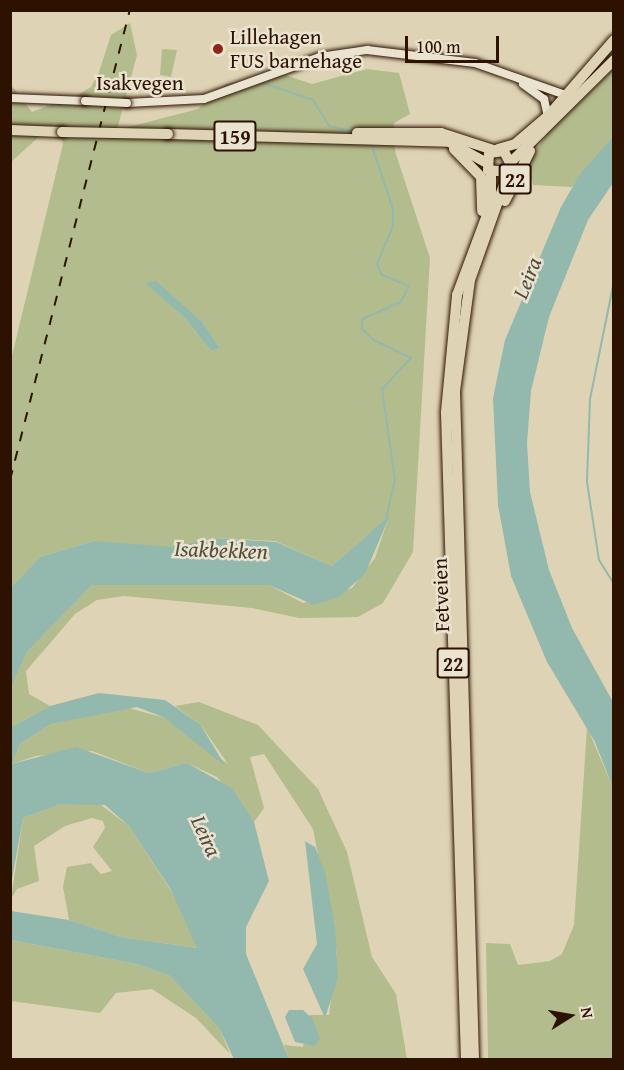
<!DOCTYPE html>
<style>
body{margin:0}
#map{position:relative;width:624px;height:1070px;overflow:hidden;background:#ded4b5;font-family:"Gentium Book Plus",serif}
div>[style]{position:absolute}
.green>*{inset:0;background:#b3bc8c}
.water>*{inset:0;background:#93b8ae}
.stream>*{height:2px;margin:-1px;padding:0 1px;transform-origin:1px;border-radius:1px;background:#93b8ae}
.roads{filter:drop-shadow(0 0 2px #2e1200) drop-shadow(0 0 2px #2e1200)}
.secondary>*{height:8px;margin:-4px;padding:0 4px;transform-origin:4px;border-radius:4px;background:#eae3cf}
.highway>*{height:10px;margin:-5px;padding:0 5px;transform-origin:5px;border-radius:5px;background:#ded4b5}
.rail>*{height:2px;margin-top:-1px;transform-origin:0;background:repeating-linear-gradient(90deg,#2e1200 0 10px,transparent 0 20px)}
.bridges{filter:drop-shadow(0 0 2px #2e1200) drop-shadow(0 0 2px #2e1200)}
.secondary-bridge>*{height:8px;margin:-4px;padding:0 4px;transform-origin:4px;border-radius:4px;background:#eae3cf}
.highway-bridge>*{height:10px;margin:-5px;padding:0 5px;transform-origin:5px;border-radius:5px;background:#ded4b5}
.dots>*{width:16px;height:16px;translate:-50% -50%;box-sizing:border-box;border:3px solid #eae3cf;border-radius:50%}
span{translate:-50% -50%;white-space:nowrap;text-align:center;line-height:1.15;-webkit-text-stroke:5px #eae3cf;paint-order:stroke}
.shield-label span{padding:2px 4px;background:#eae3cf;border:2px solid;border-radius:4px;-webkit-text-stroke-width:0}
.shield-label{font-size:20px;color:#2e1200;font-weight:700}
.poi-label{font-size:21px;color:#2e1200}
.left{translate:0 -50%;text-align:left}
.street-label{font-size:21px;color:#2e1200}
.water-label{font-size:22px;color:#514c3d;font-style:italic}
.frame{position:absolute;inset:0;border:12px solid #2e1200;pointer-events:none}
.north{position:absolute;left:540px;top:986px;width:60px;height:60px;-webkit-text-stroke:4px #eae3cf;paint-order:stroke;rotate:79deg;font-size:16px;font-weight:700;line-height:24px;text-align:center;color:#2e1200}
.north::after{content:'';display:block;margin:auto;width:21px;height:27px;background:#2e1200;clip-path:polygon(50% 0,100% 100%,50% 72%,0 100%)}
.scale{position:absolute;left:405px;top:36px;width:94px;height:27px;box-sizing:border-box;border:3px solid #2e1200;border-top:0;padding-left:8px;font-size:18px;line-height:21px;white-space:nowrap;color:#2e1200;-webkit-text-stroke:4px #eae3cf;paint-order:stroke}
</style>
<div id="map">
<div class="green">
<i style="clip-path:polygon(evenodd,130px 23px,137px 55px,117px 130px,198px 109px,226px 84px,282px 74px,312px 84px,367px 69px,399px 73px,410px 114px,394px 123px,395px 151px,430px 258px,413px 552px,383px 603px,358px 617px,299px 618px,252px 608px,124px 596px,97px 600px,75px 614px,26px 671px,29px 694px,50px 706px,11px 727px,11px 688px,27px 652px,92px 585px,269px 585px,303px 603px,352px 588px,375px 558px,389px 516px,332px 566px,275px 541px,213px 538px,172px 547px,119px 547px,94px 541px,40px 557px,11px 587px,11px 360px,63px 144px,61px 134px,41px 135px,11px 162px,11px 85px,32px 112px,79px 94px,91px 87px,99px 72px,111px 35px,130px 23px,146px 283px,203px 323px,220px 348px,211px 351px,185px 318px,146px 283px)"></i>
<i style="clip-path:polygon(613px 36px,613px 137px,572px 187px,533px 185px,527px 164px)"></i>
<i style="clip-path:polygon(162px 49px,177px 50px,171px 77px,160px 75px)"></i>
<i style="clip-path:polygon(199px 702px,258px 725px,318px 789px,347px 852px,372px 957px,396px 994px,407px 1059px,289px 1059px,284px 1045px,303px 1047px,310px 1015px,329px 1015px,337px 953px,313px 829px,264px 754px,250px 757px,264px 808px,254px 822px,217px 777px,187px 763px,149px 773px,92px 751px,36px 756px,12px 764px,20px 744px,51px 724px,125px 707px,165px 718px,228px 764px,200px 724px,175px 706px)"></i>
<i style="clip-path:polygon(587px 727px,613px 788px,613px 1059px,488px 1059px,486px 943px,510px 944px,518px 965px,550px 961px,562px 954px,574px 925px)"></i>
<i style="clip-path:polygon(97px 802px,129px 826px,180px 905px,197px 948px,121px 937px,69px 920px,63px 887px,67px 867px,91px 863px,101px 874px,112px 871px,93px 847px,105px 828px,103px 821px,92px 818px,65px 826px,34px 846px,39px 881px,17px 889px,11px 899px,23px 818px,61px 804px)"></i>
<i style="clip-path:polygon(11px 940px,137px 964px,170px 976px,219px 1028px,230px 1054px,196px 1018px,152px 989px,116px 993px,100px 1013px,11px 1001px)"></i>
</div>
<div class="water">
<i style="clip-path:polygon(613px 137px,613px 183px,588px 220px,549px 317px,531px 391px,527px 443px,530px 492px,549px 570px,572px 628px,613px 702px,613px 788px,595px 742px,547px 662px,511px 576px,498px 505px,493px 398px,505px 340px,561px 207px,580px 174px)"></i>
<i style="clip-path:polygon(156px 281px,203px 323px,220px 348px,211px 351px,185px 318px,145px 283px)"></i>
<i style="clip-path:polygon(390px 515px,365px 574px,340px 596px,314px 605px,269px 585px,92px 585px,27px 652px,11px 688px,11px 587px,40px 557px,94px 541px,172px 547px,213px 538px,276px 542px,332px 566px)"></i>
<i style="clip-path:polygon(99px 693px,165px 700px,200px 724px,226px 767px,165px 718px,137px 707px,51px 724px,20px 744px,12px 764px,76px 747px,149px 773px,187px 763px,232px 788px,254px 822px,269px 881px,246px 927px,246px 954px,289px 1059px,234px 1059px,219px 1028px,170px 976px,137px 964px,11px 940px,11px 911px,69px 920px,121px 937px,197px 948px,171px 890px,129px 826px,105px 805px,61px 804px,23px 818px,11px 885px,11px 727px,50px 706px)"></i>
<i style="clip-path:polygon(305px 841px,315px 847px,325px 872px,335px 927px,338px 978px,325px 1018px,303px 969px,317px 944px)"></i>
<i style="clip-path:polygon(289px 1010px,303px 1010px,312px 1018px,320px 1038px,315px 1046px,295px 1042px,285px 1017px)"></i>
</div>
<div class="stream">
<i style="left:260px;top:82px;width:56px;rotate:18.8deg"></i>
<i style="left:313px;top:100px;width:31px;rotate:58deg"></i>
<i style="left:329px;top:126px;width:27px;rotate:13deg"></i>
<i style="left:371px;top:143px;width:70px;rotate:71.6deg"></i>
<i style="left:393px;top:209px;width:17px;rotate:90deg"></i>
<i style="left:393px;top:226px;width:41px;rotate:112.8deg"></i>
<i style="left:377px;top:264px;width:12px;rotate:66deg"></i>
<i style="left:382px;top:275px;width:29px;rotate:22deg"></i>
<i style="left:409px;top:286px;width:18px;rotate:117deg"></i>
<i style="left:401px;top:302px;width:43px;rotate:156.4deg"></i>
<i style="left:362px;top:319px;width:10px;rotate:90deg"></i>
<i style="left:362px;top:329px;width:16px;rotate:43deg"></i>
<i style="left:374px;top:340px;width:41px;rotate:25.9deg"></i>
<i style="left:411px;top:358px;width:42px;rotate:133.1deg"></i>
<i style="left:382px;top:389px;width:92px;rotate:81.9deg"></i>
<i style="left:395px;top:480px;width:39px;rotate:103deg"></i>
<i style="left:614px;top:281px;width:120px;rotate:101.5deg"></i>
<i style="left:590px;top:399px;width:83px;rotate:92.1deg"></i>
<i style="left:587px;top:482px;width:79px;rotate:81.3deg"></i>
<i style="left:599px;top:560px;width:28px;rotate:58deg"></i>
</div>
<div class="roads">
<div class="secondary">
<i style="left:523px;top:84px;width:26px;rotate:36deg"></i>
<i style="left:544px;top:99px;width:17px;rotate:77deg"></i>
<i style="left:10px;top:98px;width:75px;rotate:2.3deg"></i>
<i style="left:127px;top:103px;width:77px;rotate:-3deg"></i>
<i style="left:204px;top:99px;width:123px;rotate:-19.9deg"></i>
<i style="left:320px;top:57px;width:48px;rotate:-8.5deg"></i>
<i style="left:367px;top:50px;width:109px;rotate:6.9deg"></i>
<i style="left:475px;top:63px;width:99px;rotate:19.5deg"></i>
</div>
<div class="highway">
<i style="left:10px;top:130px;width:52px;rotate:2.2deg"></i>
<i style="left:357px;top:133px;width:84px"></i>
<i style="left:441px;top:133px;width:55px;rotate:18.1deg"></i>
<i style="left:168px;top:134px;width:281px;rotate:1.6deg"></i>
<i style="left:449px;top:142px;width:41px;rotate:29.1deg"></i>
<i style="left:454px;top:149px;width:39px;rotate:46deg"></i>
<i style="left:481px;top:177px;width:34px;rotate:88deg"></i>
<i style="left:498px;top:149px;width:18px;rotate:-16deg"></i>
<i style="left:515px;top:144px;width:43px;rotate:-40.3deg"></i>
<i style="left:548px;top:116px;width:101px;rotate:-49deg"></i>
<i style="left:511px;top:162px;width:145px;rotate:-44.7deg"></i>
<i style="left:505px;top:201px;width:56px;rotate:-63.4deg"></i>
<i style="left:466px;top:1060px;width:648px;rotate:-91.77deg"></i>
<i style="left:446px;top:412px;width:118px;rotate:-84.6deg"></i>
<i style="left:457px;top:295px;width:97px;rotate:-69.5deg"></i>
<i style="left:491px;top:204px;width:31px;rotate:-90deg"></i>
<i style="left:474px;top:1060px;width:669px;rotate:-91.63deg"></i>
<i style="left:455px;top:391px;width:112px;rotate:-82.3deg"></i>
<i style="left:470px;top:280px;width:122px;rotate:-70.4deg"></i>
<i style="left:511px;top:165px;width:16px;rotate:-117deg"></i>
<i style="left:504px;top:151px;width:15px;rotate:172deg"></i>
<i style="left:489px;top:153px;width:17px;rotate:93deg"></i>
<i style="left:488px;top:170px;width:19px;rotate:6deg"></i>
</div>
</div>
<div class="rail">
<i style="left:10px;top:480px;width:485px;rotate:-75.7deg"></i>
</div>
<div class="bridges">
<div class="secondary-bridge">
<i style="left:85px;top:101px;width:42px;rotate:2.7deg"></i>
</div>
<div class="highway-bridge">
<i style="left:62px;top:132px;width:106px;rotate:1.1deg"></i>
</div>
</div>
<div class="dots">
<i style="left:218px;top:49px;background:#8f2418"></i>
</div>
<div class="shield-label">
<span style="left:235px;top:136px">159</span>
<span style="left:515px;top:179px">22</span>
<span style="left:453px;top:663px">22</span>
</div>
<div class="poi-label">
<span class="left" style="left:230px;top:49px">Lillehagen<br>FUS barnehage</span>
</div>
<div class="street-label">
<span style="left:140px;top:83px">Isakvegen</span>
<span style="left:441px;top:595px;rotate:-92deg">Fetveien</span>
</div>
<div class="water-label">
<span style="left:527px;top:278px;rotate:-68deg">Leira</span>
<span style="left:221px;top:550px;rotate:2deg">Isakbekken</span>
<span style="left:206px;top:836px;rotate:65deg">Leira</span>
</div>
<div class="frame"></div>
<div class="north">N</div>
<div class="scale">100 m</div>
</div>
